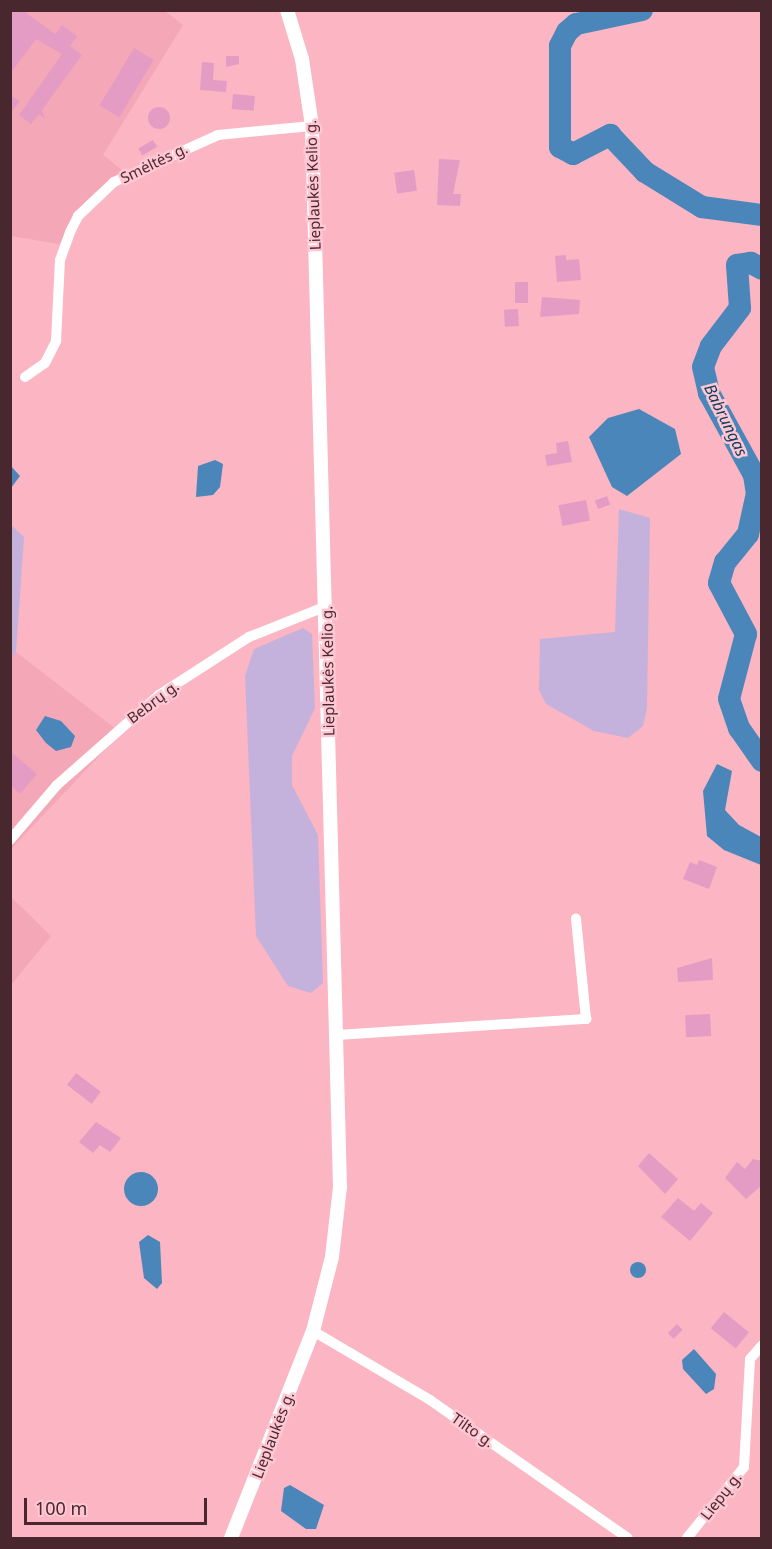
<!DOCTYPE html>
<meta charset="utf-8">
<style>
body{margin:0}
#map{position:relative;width:772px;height:1549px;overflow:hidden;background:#fbb5c3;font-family:"Noto Sans",sans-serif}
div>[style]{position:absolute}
.built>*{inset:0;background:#f4a7b7}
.green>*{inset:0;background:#c5b2dc}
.water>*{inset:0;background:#4a86b9}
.round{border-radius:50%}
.river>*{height:22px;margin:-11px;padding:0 11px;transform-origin:11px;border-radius:11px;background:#4a86b9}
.building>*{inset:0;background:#e59cc4;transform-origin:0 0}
.street>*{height:10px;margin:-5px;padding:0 5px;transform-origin:5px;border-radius:5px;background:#fff}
.secondary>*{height:14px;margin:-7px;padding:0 7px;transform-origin:7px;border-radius:7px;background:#fff}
span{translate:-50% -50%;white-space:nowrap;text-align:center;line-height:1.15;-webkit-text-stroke:5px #fec7d2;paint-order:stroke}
.street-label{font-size:15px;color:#49272f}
.water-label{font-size:16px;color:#103e61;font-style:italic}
.frame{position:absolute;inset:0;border:12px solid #49272f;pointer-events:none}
.scale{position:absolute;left:24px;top:1498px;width:183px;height:27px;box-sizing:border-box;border:3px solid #49272f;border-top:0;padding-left:8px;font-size:18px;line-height:21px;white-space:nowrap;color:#49272f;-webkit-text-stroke:4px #fec7d2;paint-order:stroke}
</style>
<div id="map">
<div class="built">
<i style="clip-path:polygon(10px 11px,165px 11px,183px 25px,103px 155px,122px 170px,87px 200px,59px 244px,11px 236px)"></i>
<i style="clip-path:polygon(16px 652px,121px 733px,11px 849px,10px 659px)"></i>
<i style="clip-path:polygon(11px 897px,51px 936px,11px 985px)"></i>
</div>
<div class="green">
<i style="clip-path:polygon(619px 509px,650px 518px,647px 708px,643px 726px,628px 738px,594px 731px,546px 704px,539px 690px,540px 639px,615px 632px)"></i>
<i style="clip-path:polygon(11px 525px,24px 537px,16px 652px,11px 659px)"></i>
<i style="clip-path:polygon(303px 628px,312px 634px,315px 708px,292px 756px,292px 785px,318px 835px,323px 983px,311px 993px,288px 986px,256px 936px,245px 676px,254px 649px)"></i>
</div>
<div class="water">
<i style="clip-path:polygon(639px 409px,675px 429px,681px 454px,627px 496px,612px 487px,589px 437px,608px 418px)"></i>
<i style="clip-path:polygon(215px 460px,223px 464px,220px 487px,213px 495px,196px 497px,198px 466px)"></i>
<i style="clip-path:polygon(10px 465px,20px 476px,11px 488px,10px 488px)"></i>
<i style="clip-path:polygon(45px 716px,61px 721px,75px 736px,71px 747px,56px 751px,46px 743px,36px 730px)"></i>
<i style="clip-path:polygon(717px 764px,732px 771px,725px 810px,739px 825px,761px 837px,761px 865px,724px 850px,707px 836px,703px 791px)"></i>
<i class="round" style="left:124px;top:1172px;width:34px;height:34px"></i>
<i style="clip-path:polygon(148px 1235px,160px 1242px,162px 1283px,157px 1289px,144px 1278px,139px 1242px)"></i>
<i class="round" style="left:630px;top:1262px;width:16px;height:16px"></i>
<i style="clip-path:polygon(694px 1349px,716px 1374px,714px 1389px,706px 1394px,683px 1369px,682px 1360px)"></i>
<i style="clip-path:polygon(290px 1485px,324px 1505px,316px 1529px,306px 1529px,281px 1511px,284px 1488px)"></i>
</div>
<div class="river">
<i style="left:642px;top:10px;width:67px;rotate:168deg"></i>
<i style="left:576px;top:24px;width:12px;rotate:138deg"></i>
<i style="left:567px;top:32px;width:16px;rotate:117deg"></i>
<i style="left:560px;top:46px;width:101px;rotate:90deg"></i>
<i style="left:560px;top:147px;width:15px;rotate:28deg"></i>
<i style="left:573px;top:154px;width:42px;rotate:-27.2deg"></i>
<i style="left:610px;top:135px;width:51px;rotate:46.6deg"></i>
<i style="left:645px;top:172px;width:67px;rotate:31.6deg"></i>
<i style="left:702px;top:207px;width:61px;rotate:7.6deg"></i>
<i style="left:762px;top:269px;width:13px;rotate:-151deg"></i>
<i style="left:751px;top:263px;width:14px;rotate:172deg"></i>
<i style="left:737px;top:265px;width:43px;rotate:86deg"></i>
<i style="left:740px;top:308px;width:48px;rotate:127.3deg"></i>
<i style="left:711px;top:346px;width:22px;rotate:111deg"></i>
<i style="left:703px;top:367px;width:27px;rotate:77deg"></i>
<i style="left:709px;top:393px;width:94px;rotate:61.2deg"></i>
<i style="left:754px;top:475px;width:18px;rotate:81deg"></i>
<i style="left:757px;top:493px;width:42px;rotate:102.4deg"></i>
<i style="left:748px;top:534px;width:36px;rotate:129deg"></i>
<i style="left:725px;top:562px;width:22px;rotate:106deg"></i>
<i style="left:719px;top:583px;width:58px;rotate:62.1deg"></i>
<i style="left:746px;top:634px;width:67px;rotate:104.7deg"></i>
<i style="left:729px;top:699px;width:31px;rotate:71deg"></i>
<i style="left:739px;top:728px;width:40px;rotate:55.1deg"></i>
</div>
<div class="building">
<i style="clip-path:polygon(10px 10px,22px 10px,55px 34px,62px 25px,77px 36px,70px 46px,82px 55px,42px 110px,45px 119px,39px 114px,31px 124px,19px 115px,62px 54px,36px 39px,10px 74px)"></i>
<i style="left:134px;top:48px;width:23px;height:67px;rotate:31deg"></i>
<i style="clip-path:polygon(226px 56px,239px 56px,239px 64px,226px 67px)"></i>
<i style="clip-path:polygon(202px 62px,214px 63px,213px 80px,227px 81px,226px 92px,200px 90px)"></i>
<i style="left:233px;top:94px;width:22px;height:15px;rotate:5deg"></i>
<i style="clip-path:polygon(10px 95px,20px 101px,10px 114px)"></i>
<i class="round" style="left:148px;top:107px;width:22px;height:22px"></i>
<i style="left:153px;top:140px;width:8px;height:17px;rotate:60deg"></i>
<i style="clip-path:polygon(439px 159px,460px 160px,453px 194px,461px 194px,460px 206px,437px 205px)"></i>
<i style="left:414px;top:170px;width:21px;height:20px;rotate:82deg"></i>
<i style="clip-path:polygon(566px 255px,566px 260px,579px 259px,581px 280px,557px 282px,555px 256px)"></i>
<i style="left:515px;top:282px;width:13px;height:21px"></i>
<i style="clip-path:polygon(542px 297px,580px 300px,579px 314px,540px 317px)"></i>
<i style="left:518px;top:309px;width:17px;height:14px;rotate:87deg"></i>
<i style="clip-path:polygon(568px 441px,572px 462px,547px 466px,545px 455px,557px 453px,556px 443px)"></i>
<i style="left:607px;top:496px;width:9px;height:13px;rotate:69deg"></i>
<i style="left:586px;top:500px;width:21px;height:28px;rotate:79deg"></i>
<i style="clip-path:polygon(10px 751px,37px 774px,20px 794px,10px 785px)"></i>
<i style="clip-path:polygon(699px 860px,717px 867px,709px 889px,683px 879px,690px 862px,697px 865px)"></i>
<i style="clip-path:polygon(712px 958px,713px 980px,678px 982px,677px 968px)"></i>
<i style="left:710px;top:1014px;width:22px;height:25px;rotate:87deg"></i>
<i style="left:76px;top:1073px;width:31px;height:15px;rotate:37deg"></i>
<i style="clip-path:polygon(96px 1122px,121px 1138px,110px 1152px,100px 1145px,93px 1153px,79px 1142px)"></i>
<i style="clip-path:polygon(649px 1153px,678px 1179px,665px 1194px,638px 1166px)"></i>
<i style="clip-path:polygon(753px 1159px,762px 1161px,762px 1185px,746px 1199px,725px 1178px,737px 1162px,745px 1169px)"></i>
<i style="clip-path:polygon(678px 1198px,694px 1211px,701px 1203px,713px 1213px,690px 1241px,661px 1217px)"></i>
<i style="left:724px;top:1312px;width:32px;height:21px;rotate:39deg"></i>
<i style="left:677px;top:1324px;width:8px;height:13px;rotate:45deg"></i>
</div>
<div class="street">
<i style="left:25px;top:377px;width:24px;rotate:-35deg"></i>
<i style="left:45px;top:363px;width:25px;rotate:-63deg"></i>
<i style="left:56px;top:341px;width:81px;rotate:-87.2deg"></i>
<i style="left:60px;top:260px;width:30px;rotate:-70deg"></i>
<i style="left:70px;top:232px;width:18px;rotate:-63deg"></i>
<i style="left:78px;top:216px;width:50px;rotate:-43.4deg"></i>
<i style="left:114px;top:182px;width:114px;rotate:-24.3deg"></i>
<i style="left:218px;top:135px;width:94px;rotate:-5.5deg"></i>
<i style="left:10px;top:840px;width:72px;rotate:-49.5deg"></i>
<i style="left:57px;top:785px;width:136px;rotate:-41.4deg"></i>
<i style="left:159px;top:695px;width:107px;rotate:-32.8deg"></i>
<i style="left:249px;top:637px;width:84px;rotate:-21.7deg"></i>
<i style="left:337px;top:1035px;width:250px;rotate:-3.7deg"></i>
<i style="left:586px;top:1019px;width:101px;rotate:-95.7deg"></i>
<i style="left:313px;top:1331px;width:136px;rotate:30.5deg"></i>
<i style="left:430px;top:1400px;width:241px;rotate:34.9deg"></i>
<i style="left:687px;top:1538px;width:91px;rotate:-51.2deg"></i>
<i style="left:744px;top:1467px;width:108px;rotate:-86.8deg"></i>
<i style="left:750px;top:1359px;width:18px;rotate:-49deg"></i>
</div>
<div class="secondary">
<i style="left:231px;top:1538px;width:223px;rotate:-68.4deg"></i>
<i style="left:313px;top:1331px;width:76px;rotate:-75.6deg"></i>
<i style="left:332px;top:1257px;width:70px;rotate:-83.5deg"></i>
<i style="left:340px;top:1187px;width:1061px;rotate:-91.51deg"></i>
<i style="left:312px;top:126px;width:68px;rotate:-98.5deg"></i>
<i style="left:302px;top:59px;width:51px;rotate:-107deg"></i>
</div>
<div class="street-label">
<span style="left:154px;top:163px;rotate:-26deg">Smėltės g.</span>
<span style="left:313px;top:185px;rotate:-92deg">Lieplaukės Kelio g.</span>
<span style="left:328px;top:671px;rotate:-91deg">Lieplaukės Kelio g.</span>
<span style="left:153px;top:702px;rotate:-37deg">Bebrų g.</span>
<span style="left:473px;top:1430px;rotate:35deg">Tilto g.</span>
<span style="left:273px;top:1435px;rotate:-69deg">Lieplaukės g.</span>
<span style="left:721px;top:1496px;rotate:-52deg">Liepų g.</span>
</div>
<div class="water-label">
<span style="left:726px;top:420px;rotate:64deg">Babrungas</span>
</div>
<div class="frame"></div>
<div class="scale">100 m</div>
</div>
